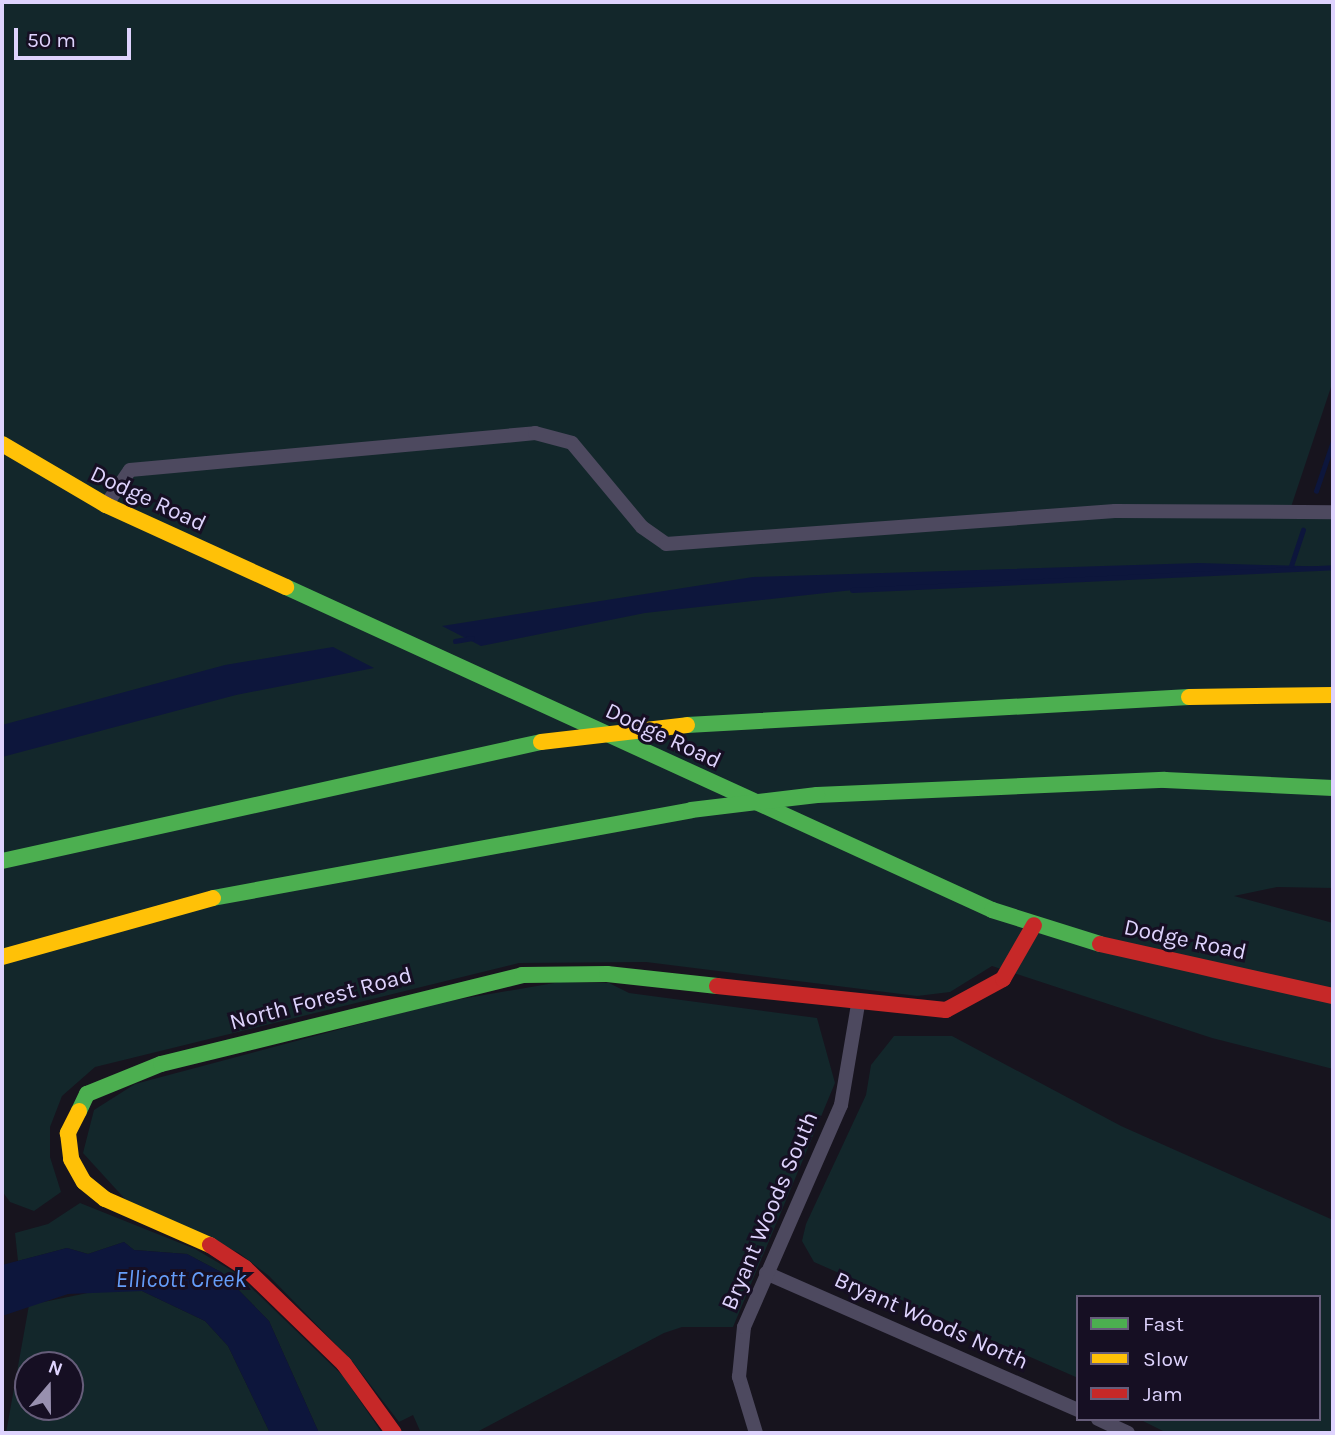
<!DOCTYPE html>
<style>
body{margin:0}
#map{position:relative;width:1335px;height:1435px;overflow:hidden;background:#17141e;font-family:Karla,sans-serif}
div>[style]{position:absolute}
.green>*{inset:0;background:#13272b}
.water>*{inset:0;background:#0d163c}
.stream>*{height:4.5px;margin:-2.25px;padding:0 2.25px;transform-origin:2.25px;border-radius:2.25px;background:#0d163c}
.street>*{height:14px;margin:-7px;padding:0 7px;transform-origin:7px;border-radius:7px;background:#4d495f}
.fast>*{height:16px;margin:-8px;padding:0 8px;transform-origin:8px;border-radius:8px;background:#4caf50}
.slow>*{height:16px;margin:-8px;padding:0 8px;transform-origin:8px;border-radius:8px;background:#ffc107}
.jam>*{height:16px;margin:-8px;padding:0 8px;transform-origin:8px;border-radius:8px;background:#c62828}
.fast-bridge>*{height:16px;margin:-8px;padding:0 8px;transform-origin:8px;border-radius:8px;background:#4caf50}
.slow-bridge>*{height:16px;margin:-8px;padding:0 8px;transform-origin:8px;border-radius:8px;background:#ffc107}
span{translate:-50% -50%;white-space:nowrap;text-align:center;line-height:1.15;-webkit-text-stroke:6px #160f23;paint-order:stroke}
.street-label{font-size:23px;color:#ded3fd}
.water-label{font-size:24px;color:#659df9;font-style:italic}
.frame{position:absolute;inset:0;border:4px solid #ded3fd;pointer-events:none}
.legend{position:absolute;left:1076px;top:1295px;width:245px;height:126px;box-sizing:border-box;background:#160f23;border:2px solid #665d7a;margin:0;padding:9px 12px;list-style:none;font-size:21px;color:#ded3fd}
.legend li{display:flex;align-items:center;gap:14px;height:35px}
.legend b{width:35px;border:2px solid #665d7a}
.north{position:absolute;left:14px;top:1351px;width:70px;height:70px;box-sizing:border-box;background:#160f23;border:2px solid #665d7a;border-radius:50%;rotate:20deg;font-size:19px;font-weight:700;line-height:28px;text-align:center;color:#ded3fd}
.north::after{content:'';display:block;margin:auto;width:24px;height:32px;background:#9890af;clip-path:polygon(50% 0,100% 100%,50% 72%,0 100%)}
.scale{position:absolute;left:14px;top:28px;width:117px;height:32px;box-sizing:border-box;border:4px solid #ded3fd;border-top:0;padding-left:9px;font-size:21px;line-height:24px;white-space:nowrap;color:#ded3fd;-webkit-text-stroke:5px #160f23;paint-order:stroke}
</style>
<div id="map">
<div class="green">
<i style="clip-path:polygon(2px 2px,1333px 2px,1333px 381px,1289px 513px,1333px 519px,1333px 888px,1277px 887px,1234px 896px,1333px 923px,1333px 1069px,1212px 1038px,992px 966px,950px 992px,917px 996px,646px 962px,519px 963px,95px 1067px,62px 1096px,50px 1127px,50px 1157px,61px 1192px,34px 1211px,10px 1202px,2px 1191px)"></i>
<i style="clip-path:polygon(560px 982px,609px 983px,629px 993px,817px 1018px,835px 1083px,733px 1327px,682px 1327px,664px 1333px,475px 1433px,421px 1433px,413px 1415px,399px 1422px,352px 1361px,269px 1276px,239px 1253px,125px 1199px,83px 1153px,94px 1110px,135px 1084px,438px 1003px)"></i>
<i style="clip-path:polygon(894px 1036px,952px 1036px,1121px 1126px,1333px 1220px,1333px 1433px,1167px 1433px,1139px 1419px,1319px 1419px,1319px 1297px,1078px 1297px,1078px 1378px,814px 1262px,802px 1241px,806px 1224px,866px 1095px,871px 1065px)"></i>
<i style="clip-path:polygon(80px 1203px,195px 1249px,236px 1273px,343px 1376px,382px 1433px,319px 1433px,269px 1321px,221px 1272px,187px 1254px,134px 1250px,124px 1242px,88px 1254px,67px 1248px,18px 1261px,15px 1233px,48px 1224px)"></i>
<i style="clip-path:polygon(evenodd,107px 1289px,142px 1291px,205px 1321px,228px 1346px,270px 1433px,6px 1433px,29px 1305px,107px 1289px,28px 1365px,70px 1365px,70px 1407px,28px 1407px,28px 1365px)"></i>
</div>
<div class="water">
<i style="clip-path:polygon(1199px 563px,1333px 567px,853px 590px,645px 613px,481px 646px,442px 626px,753px 577px)"></i>
<i style="clip-path:polygon(333px 647px,374px 668px,236px 695px,2px 757px,2px 725px,225px 665px)"></i>
<i style="clip-path:polygon(124px 1242px,134px 1250px,187px 1254px,221px 1272px,269px 1321px,319px 1433px,270px 1433px,228px 1346px,205px 1321px,142px 1291px,68px 1294px,2px 1316px,2px 1265px,67px 1248px,88px 1254px)"></i>
</div>
<div class="stream">
<i style="left:1316px;top:491px;width:53px;rotate:-71.2deg"></i>
<i style="left:1290px;top:569px;width:41px;rotate:-71.6deg"></i>
<i style="left:852px;top:590px;width:482px;rotate:-2.7deg"></i>
<i style="left:455px;top:641px;width:17px;rotate:-10deg"></i>
</div>
<div class="street">
<i style="left:106px;top:505px;width:42px;rotate:-55.6deg"></i>
<i style="left:130px;top:470px;width:407px;rotate:-5.2deg"></i>
<i style="left:535px;top:433px;width:38px;rotate:15deg"></i>
<i style="left:572px;top:443px;width:109px;rotate:50.2deg"></i>
<i style="left:642px;top:527px;width:29px;rotate:35deg"></i>
<i style="left:666px;top:544px;width:450px;rotate:-4.2deg"></i>
<i style="left:1115px;top:511px;width:218px;rotate:0.3deg"></i>
<i style="left:766px;top:1273px;width:341px;rotate:23.7deg"></i>
<i style="left:1098px;top:1419px;width:33px;rotate:25deg"></i>
<i style="left:756px;top:1433px;width:59px;rotate:-106.9deg"></i>
<i style="left:739px;top:1377px;width:50px;rotate:-84.3deg"></i>
<i style="left:744px;top:1327px;width:242px;rotate:-66.4deg"></i>
<i style="left:841px;top:1105px;width:101px;rotate:-80.4deg"></i>
</div>
<div class="fast">
<i style="left:286px;top:587px;width:776px;rotate:24.58deg"></i>
<i style="left:992px;top:910px;width:113px;rotate:17.5deg"></i>
<i style="left:687px;top:725px;width:503px;rotate:-3.19deg"></i>
<i style="left:817px;top:795px;width:348px;rotate:-2.5deg"></i>
<i style="left:1165px;top:780px;width:168px;rotate:2.7deg"></i>
<i style="left:2px;top:861px;width:552px;rotate:-12.45deg"></i>
<i style="left:213px;top:898px;width:486px;rotate:-10.4deg"></i>
<i style="left:79px;top:1111px;width:19px;rotate:-65deg"></i>
<i style="left:87px;top:1094px;width:80px;rotate:-22.1deg"></i>
<i style="left:161px;top:1064px;width:372px;rotate:-13.8deg"></i>
<i style="left:522px;top:975px;width:85px;rotate:-0.7deg"></i>
<i style="left:607px;top:974px;width:111px;rotate:6.2deg"></i>
</div>
<div class="slow">
<i style="left:2px;top:444px;width:121px;rotate:30.4deg"></i>
<i style="left:106px;top:505px;width:198px;rotate:24.5deg"></i>
<i style="left:1189px;top:697px;width:144px;rotate:-0.8deg"></i>
<i style="left:2px;top:957px;width:219px;rotate:-15.6deg"></i>
<i style="left:79px;top:1111px;width:25px;rotate:117deg"></i>
<i style="left:68px;top:1133px;width:26px;rotate:83deg"></i>
<i style="left:71px;top:1159px;width:26px;rotate:61deg"></i>
<i style="left:84px;top:1182px;width:27px;rotate:39deg"></i>
<i style="left:105px;top:1199px;width:115px;rotate:23.7deg"></i>
</div>
<div class="jam">
<i style="left:1100px;top:944px;width:239px;rotate:12.6deg"></i>
<i style="left:717px;top:986px;width:230px;rotate:6deg"></i>
<i style="left:946px;top:1010px;width:65px;rotate:-28.5deg"></i>
<i style="left:1003px;top:979px;width:62px;rotate:-60.1deg"></i>
<i style="left:210px;top:1245px;width:42px;rotate:33.3deg"></i>
<i style="left:245px;top:1268px;width:138px;rotate:44.1deg"></i>
<i style="left:344px;top:1364px;width:85px;rotate:54.1deg"></i>
</div>
<div class="fast-bridge">
<i style="left:691px;top:810px;width:127px;rotate:-6.8deg"></i>
</div>
<div class="slow-bridge">
<i style="left:541px;top:742px;width:147px;rotate:-6.6deg"></i>
</div>
<div class="street-label">
<span style="left:148px;top:499px;rotate:25deg">Dodge Road</span>
<span style="left:663px;top:736px;rotate:25deg">Dodge Road</span>
<span style="left:1185px;top:940px;rotate:12deg">Dodge Road</span>
<span style="left:321px;top:999px;rotate:-15deg">North Forest Road</span>
<span style="left:770px;top:1211px;rotate:-67deg">Bryant Woods South</span>
<span style="left:931px;top:1321px;rotate:24deg">Bryant Woods North</span>
</div>
<div class="water-label">
<span style="left:181px;top:1280px">Ellicott Creek</span>
</div>
<div class="frame"></div>
<ul class="legend">
<li><b style="height:9px;background:#4caf50"></b>Fast</li>
<li><b style="height:9px;background:#ffc107"></b>Slow</li>
<li><b style="height:9px;background:#c62828"></b>Jam</li>
</ul>
<div class="north">N</div>
<div class="scale">50 m</div>
</div>
